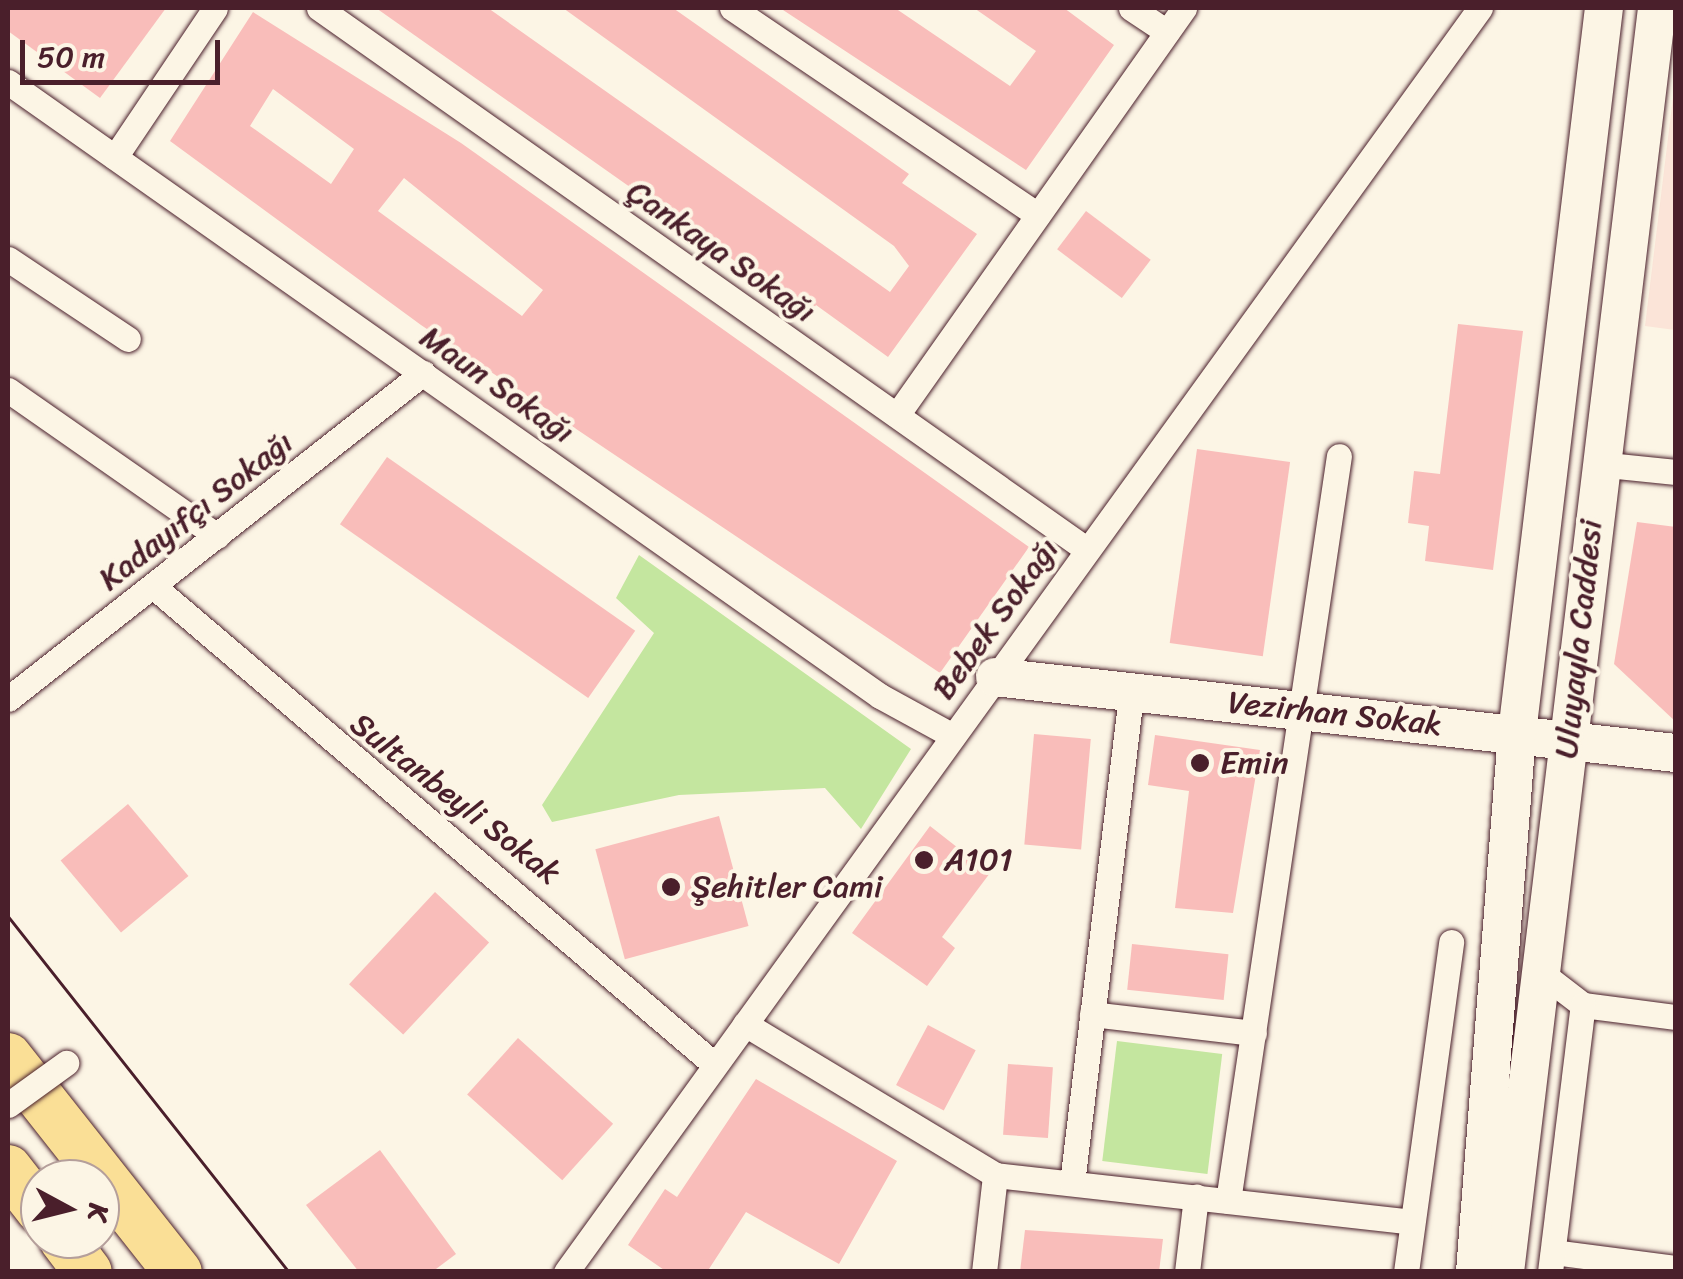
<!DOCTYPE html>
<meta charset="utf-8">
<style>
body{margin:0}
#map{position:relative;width:1683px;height:1279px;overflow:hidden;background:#fcf5e5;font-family:Sriracha,sans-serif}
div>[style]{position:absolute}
.built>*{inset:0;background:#fbe4d8}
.green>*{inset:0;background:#c4e69f;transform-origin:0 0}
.building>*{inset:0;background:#f9bdba;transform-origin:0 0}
.roads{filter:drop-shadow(0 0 2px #4a1f2b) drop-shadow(0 0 2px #4a1f2b)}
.street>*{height:25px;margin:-12.5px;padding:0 12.5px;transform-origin:12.5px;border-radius:12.5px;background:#fcf5e5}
.secondary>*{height:38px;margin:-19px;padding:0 19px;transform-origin:19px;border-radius:19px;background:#fcf5e5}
.highway>*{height:48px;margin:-24px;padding:0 24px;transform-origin:24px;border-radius:24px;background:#fadf96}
.tram>*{height:2.5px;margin:-1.25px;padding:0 1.25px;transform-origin:1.25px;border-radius:1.25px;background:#4a1f2b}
.bridges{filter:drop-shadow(0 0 2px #4a1f2b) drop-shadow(0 0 2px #4a1f2b)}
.street-bridge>*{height:25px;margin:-12.5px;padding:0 12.5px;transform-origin:12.5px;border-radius:12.5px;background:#fcf5e5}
.dots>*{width:28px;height:28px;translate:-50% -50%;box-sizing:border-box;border:5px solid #fcf5e5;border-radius:50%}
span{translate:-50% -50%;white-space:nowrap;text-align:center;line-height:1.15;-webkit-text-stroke:8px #fcf5e5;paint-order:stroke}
.street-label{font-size:32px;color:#4a1f2b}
.poi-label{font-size:32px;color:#4a1f2b}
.left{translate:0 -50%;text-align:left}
.frame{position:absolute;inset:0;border:10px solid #4a1f2b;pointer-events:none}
.north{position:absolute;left:20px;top:1159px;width:100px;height:100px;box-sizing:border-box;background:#fcf5e5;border:2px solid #b59f9b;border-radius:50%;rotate:97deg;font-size:28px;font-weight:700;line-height:40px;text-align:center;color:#4a1f2b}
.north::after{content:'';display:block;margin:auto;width:35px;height:45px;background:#4a1f2b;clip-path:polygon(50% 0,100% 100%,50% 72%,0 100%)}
.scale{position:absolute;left:20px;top:40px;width:200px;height:45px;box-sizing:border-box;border:5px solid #4a1f2b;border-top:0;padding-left:12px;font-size:30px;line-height:35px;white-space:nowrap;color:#4a1f2b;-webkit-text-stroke:8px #fcf5e5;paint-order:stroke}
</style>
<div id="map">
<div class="built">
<i style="clip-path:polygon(1675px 81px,1676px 330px,1675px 330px,1645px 326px)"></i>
</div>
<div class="green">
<i style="clip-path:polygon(639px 555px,911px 749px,861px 829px,825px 788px,679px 795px,552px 822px,542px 805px,654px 633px,616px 598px)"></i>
<i style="left:1117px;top:1041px;width:106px;height:121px;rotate:7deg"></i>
</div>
<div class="building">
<i style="clip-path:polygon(8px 8px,166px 8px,100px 98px,8px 31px)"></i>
<i style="clip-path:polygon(376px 8px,488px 8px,890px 292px,909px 266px,894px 246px,563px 8px,673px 8px,909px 174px,902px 183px,977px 234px,888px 357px,816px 305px,810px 314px)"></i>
<i style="clip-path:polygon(780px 8px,895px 8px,1010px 86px,1036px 51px,974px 8px,1064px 8px,1114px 45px,1026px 170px)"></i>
<i style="clip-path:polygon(evenodd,253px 12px,461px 143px,1029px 547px,940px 673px,421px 325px,170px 141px,253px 12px,273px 89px,354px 149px,331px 184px,250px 126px,273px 89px,253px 12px,404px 178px,543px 290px,522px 316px,378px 211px,404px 178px)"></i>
<i style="left:1086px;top:211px;width:81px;height:48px;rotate:37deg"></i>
<i style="clip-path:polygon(1458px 324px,1523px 331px,1493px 570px,1425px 561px,1429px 526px,1408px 523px,1414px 471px,1440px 474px)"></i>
<i style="left:1197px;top:449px;width:94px;height:196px;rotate:8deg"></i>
<i style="left:387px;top:457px;width:303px;height:82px;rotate:35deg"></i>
<i style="clip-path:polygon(1637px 522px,1676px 527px,1676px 722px,1614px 664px)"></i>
<i style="left:1034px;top:734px;width:57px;height:111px;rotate:5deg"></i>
<i style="clip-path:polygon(1155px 735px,1260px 750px,1233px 913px,1175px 908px,1189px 791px,1148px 785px)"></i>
<i style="left:128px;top:804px;width:94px;height:88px;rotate:50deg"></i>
<i style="left:719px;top:816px;width:114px;height:128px;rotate:75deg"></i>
<i style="clip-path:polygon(930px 826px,990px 873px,942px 937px,955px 948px,927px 986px,852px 933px)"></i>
<i style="left:435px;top:892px;width:74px;height:126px;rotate:43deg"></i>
<i style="left:1132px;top:944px;width:97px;height:46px;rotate:6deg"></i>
<i style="left:928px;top:1025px;width:54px;height:68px;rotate:28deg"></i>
<i style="left:518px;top:1038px;width:128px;height:76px;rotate:42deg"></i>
<i style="left:1008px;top:1064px;width:45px;height:71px;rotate:4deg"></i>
<i style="clip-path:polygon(756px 1079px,897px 1161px,839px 1264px,746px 1212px,707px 1272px,667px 1272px,628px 1245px,665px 1189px,677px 1197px)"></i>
<i style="clip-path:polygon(380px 1150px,456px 1254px,432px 1272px,359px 1272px,306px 1205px)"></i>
<i style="clip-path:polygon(1025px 1230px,1163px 1239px,1159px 1272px,1020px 1272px)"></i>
</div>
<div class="roads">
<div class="street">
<i style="left:319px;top:8px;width:939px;rotate:35.2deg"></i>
<i style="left:732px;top:8px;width:369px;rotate:34.1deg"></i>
<i style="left:1131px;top:8px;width:43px;rotate:33.7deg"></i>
<i style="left:8px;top:82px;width:1066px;rotate:35.15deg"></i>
<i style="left:880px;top:696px;width:83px;rotate:28.7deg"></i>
<i style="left:115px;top:157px;width:179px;rotate:-56.1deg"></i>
<i style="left:8px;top:259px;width:144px;rotate:33.7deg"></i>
<i style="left:8px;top:390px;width:255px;rotate:34.9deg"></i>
<i style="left:897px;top:415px;width:498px;rotate:-54.8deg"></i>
<i style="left:1598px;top:464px;width:78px;rotate:5.9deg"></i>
<i style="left:153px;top:586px;width:738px;rotate:40.44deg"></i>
<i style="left:8px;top:699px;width:528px;rotate:-38.15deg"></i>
<i style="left:1540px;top:972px;width:54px;rotate:37.5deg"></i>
<i style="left:1583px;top:1005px;width:94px;rotate:7.4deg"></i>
<i style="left:1092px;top:1014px;width:163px;rotate:6.7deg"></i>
<i style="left:745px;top:1024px;width:292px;rotate:31.1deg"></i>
<i style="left:995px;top:1175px;width:419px;rotate:6.4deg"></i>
<i style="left:1072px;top:1183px;width:495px;rotate:-83.1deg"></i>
<i style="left:1228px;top:1201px;width:753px;rotate:-81.53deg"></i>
<i style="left:1553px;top:1252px;width:124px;rotate:7.4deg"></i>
<i style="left:566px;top:1272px;width:1560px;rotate:-54.13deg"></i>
<i style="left:984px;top:1272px;width:98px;rotate:-83.5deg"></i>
<i style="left:1187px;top:1272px;width:76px;rotate:-83.2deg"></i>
<i style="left:1406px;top:1272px;width:333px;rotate:-82.2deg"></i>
<i style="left:1550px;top:1272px;width:269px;rotate:-83deg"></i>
</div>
<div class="secondary">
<i style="left:995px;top:677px;width:685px;rotate:6.37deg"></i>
<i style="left:1475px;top:1272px;width:541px;rotate:-85.54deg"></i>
<i style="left:1517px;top:733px;width:730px;rotate:-83.16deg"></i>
<i style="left:1505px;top:1272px;width:1273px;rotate:-83.14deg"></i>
</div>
<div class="highway">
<i style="left:8px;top:1057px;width:274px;rotate:51.7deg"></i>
<i style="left:8px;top:1169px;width:52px;rotate:52deg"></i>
<i style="left:63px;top:1239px;width:41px;rotate:52.9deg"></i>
</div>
</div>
<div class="tram">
<i style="left:8px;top:916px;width:454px;rotate:51.7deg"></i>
</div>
<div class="bridges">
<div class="street-bridge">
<i style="left:8px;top:1105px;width:72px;rotate:-35.9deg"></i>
</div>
</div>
<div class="dots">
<i style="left:1200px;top:763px;background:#4a1f2b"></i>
<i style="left:924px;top:860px;background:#4a1f2b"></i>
<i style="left:671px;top:887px;background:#4a1f2b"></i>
</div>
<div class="street-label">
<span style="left:721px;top:252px;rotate:35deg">Çankaya Sokağı</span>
<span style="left:497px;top:385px;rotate:35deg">Maun Sokağı</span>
<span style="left:196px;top:511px;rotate:-38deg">Kadayıfçı Sokağı</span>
<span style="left:996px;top:619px;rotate:-54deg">Bebek Sokağı</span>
<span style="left:1579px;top:639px;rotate:-84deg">Uluyayla Caddesi</span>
<span style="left:1335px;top:714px;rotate:6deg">Vezirhan Sokak</span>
<span style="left:455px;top:799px;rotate:38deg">Sultanbeyli Sokak</span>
</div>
<div class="poi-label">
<span class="left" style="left:1220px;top:763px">Emin</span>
<span class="left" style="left:944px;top:860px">A101</span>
<span class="left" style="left:691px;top:887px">Şehitler Cami</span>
</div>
<div class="frame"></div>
<div class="north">K</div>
<div class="scale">50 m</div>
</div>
